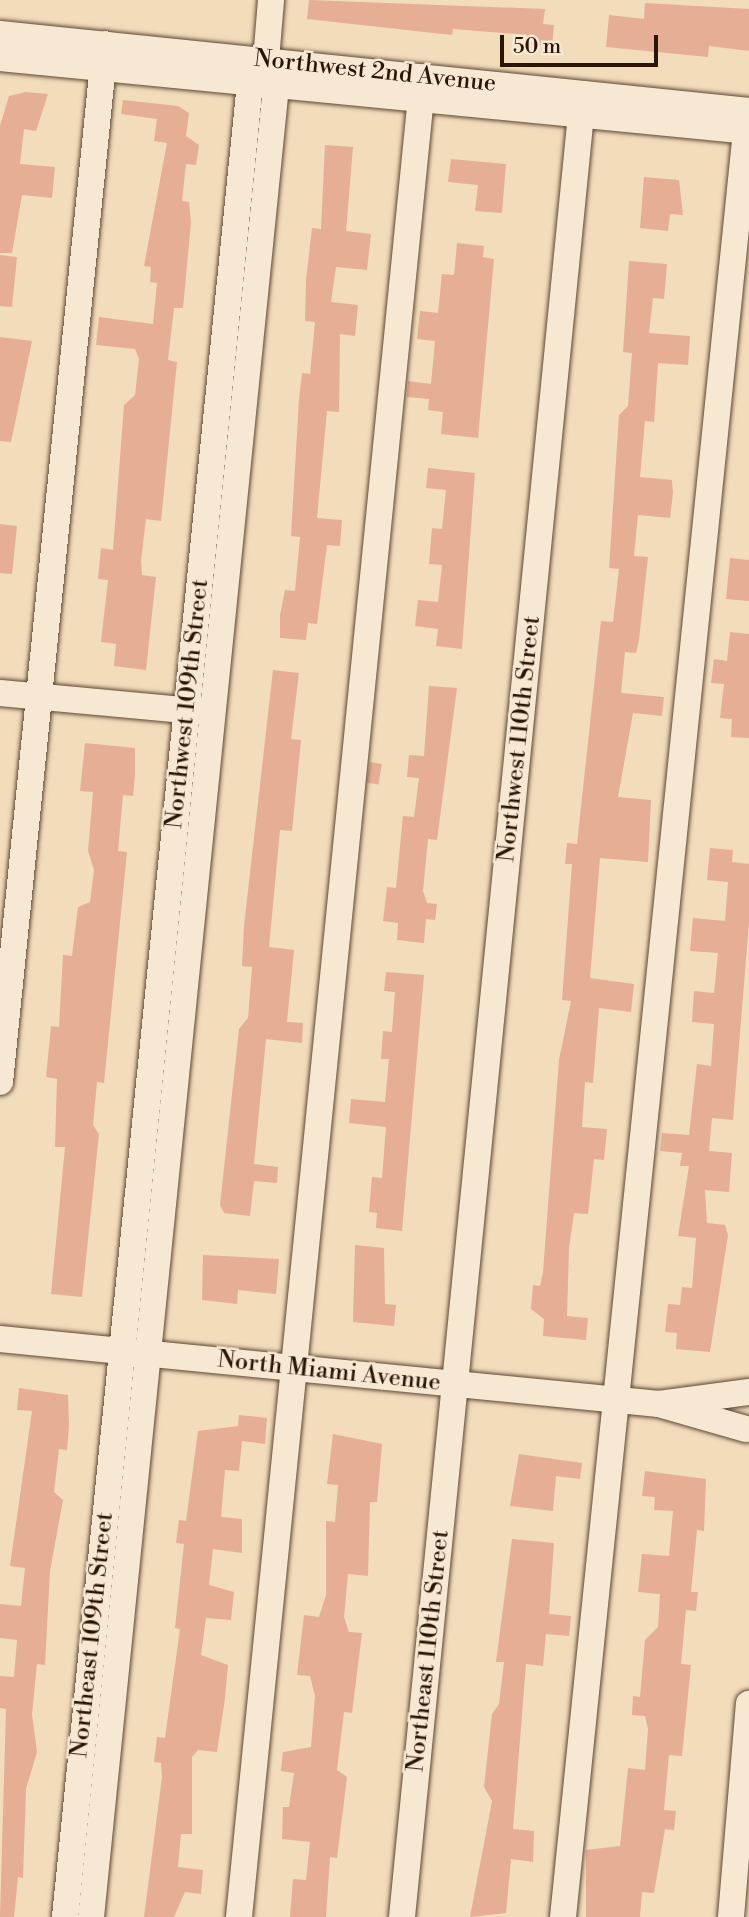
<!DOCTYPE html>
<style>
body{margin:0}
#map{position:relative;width:749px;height:1917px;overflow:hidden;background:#f2dcbb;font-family:"Libre Bodoni",serif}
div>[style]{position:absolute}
.building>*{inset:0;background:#e6ae95;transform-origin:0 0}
.roads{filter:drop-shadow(0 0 2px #5d4734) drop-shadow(0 0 2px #5d4734)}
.minor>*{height:26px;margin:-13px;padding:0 13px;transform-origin:13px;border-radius:13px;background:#f7e8d3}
span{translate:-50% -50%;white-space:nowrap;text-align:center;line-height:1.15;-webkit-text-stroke:5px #f7e8d3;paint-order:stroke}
.street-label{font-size:24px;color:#2b1507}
.scale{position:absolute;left:500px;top:35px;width:158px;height:32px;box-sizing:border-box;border:4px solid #2b1507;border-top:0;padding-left:9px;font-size:21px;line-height:24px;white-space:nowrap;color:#2b1507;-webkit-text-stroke:5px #f7e8d3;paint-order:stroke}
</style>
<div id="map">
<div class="building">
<i style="clip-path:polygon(309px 0,545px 9px,543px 24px,554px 25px,552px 47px,528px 44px,528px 37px,517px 34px,453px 29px,452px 35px,307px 19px)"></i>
<i style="clip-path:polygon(645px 3px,749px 9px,749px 51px,709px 46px,708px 57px,606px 47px,609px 15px,644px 19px)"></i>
<i style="clip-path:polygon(25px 92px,48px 94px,36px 131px,24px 129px,20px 164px,55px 167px,52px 198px,22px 195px,12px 253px,0 253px,0 126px,9px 96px)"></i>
<i style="clip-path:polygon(123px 100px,178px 106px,189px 113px,186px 136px,199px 145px,196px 165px,186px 164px,182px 201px,189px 202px,191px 222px,183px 308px,174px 308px,168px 360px,177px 362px,161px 521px,146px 519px,141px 561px,142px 575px,156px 577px,146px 670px,114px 666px,116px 644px,101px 642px,108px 580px,98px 579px,101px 548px,113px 550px,124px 405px,135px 395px,139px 359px,135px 349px,96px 345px,99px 317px,153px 324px,157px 283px,150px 282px,151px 267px,144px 266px,167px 143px,154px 141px,157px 119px,121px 114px)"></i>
<i style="clip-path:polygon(325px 145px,353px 147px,346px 231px,371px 234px,367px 270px,336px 267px,331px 302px,358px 305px,355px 336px,340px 334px,339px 412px,327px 411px,317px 518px,342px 520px,340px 546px,327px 545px,317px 624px,308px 623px,306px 640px,280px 638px,280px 615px,285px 590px,295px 591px,300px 537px,291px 536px,299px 399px,302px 373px,310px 374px,315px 322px,305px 321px,306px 280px,312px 228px,321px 229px)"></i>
<i style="clip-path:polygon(451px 159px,506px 164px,502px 213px,475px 211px,478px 185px,448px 182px)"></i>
<i style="clip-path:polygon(644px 177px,679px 180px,683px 215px,670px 214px,668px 231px,640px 228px)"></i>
<i style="clip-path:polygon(457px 243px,484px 246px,483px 257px,494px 259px,478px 438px,441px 434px,443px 412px,428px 410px,429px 399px,407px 397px,408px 381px,431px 384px,435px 341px,417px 339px,420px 311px,438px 313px,442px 274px,454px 275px)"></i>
<i style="clip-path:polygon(0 255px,17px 257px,12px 307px,0 306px)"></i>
<i style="clip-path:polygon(629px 261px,667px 264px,664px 299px,653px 298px,649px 333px,690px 336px,688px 365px,658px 363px,654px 422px,645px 421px,640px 477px,672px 480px,673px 493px,670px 518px,638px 515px,634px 556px,648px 557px,639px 640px,636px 653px,625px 652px,621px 693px,664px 697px,662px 716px,633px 713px,618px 797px,651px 800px,648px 862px,600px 858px,590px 978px,634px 984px,631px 1012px,599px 1008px,593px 1083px,585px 1082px,582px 1127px,607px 1129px,604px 1160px,594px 1159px,588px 1214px,574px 1213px,569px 1248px,567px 1316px,588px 1318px,586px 1340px,543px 1336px,544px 1319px,531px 1309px,533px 1285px,540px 1286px,543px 1272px,559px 1060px,571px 1001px,562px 1000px,572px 864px,565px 864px,567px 843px,577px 844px,601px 621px,613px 622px,619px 569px,609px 568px,619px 415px,628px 406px,632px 353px,623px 352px)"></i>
<i style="clip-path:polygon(0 337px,32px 341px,11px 442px,0 441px)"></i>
<i style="clip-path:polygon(428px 468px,475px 473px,462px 649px,436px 646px,438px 629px,415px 626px,418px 600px,438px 602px,442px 565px,429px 564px,432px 528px,442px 529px,446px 490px,426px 488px)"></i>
<i style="clip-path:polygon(0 524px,17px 526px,12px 574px,0 573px)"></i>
<i style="clip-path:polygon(730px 558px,749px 560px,749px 601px,726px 599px)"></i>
<i style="clip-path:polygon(730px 632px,749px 634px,749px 738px,731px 737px,732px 719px,720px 718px,724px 684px,711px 683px,714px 659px,727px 661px)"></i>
<i style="clip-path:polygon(273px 670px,299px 673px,291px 739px,301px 740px,292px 831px,280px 830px,269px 947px,294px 950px,287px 1022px,303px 1023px,302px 1043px,266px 1039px,254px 1164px,278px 1167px,277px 1183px,254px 1181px,250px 1216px,224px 1213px,220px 1205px,239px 1029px,248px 1018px,252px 967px,242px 966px,244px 926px)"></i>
<i style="clip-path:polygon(429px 686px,457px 688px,437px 840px,428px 839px,423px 891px,427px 903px,437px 904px,435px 920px,426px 919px,424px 943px,397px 940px,398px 923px,383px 921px,387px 887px,396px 888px,403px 816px,414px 817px,419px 778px,407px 777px,409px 755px,424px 756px)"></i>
<i style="clip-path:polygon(85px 743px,135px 748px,135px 775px,133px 796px,123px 795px,118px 851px,127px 852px,104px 1083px,97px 1082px,93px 1125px,99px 1134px,82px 1297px,51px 1294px,65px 1147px,55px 1147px,57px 1079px,46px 1077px,51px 1026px,59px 1027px,63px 955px,72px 956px,78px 907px,90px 902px,94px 870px,88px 851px,93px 792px,80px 791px)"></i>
<i style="left:370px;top:762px;width:12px;height:21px;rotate:9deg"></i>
<i style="clip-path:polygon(710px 848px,733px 850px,732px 862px,749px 864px,749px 922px,733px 1120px,712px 1118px,709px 1151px,732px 1153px,729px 1192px,705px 1190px,707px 1223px,725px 1225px,728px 1235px,710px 1352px,676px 1349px,677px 1333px,665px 1332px,668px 1304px,680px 1305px,682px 1287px,692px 1288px,696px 1238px,678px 1236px,689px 1166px,680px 1166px,682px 1153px,660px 1151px,662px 1133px,689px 1135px,697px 1064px,711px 1066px,714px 1024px,692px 1022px,694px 991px,714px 993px,718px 953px,690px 951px,693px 918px,725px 921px,728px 882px,707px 880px)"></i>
<i style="clip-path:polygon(386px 972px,424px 975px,402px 1231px,376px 1228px,377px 1213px,369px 1212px,372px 1177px,382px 1178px,386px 1127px,349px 1123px,351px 1099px,385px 1102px,389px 1059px,381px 1059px,383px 1031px,392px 1032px,395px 992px,384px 991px)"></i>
<i style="clip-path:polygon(355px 1245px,384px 1248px,385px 1304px,396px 1305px,394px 1326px,353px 1322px)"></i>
<i style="clip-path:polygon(203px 1255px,279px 1259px,276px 1294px,238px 1290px,237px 1304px,202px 1300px)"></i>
<i style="clip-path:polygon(19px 1388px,68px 1395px,69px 1426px,67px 1450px,59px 1449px,54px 1492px,63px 1500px,50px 1571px,45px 1665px,37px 1664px,32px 1714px,37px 1752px,26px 1789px,23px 1878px,18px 1877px,14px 1917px,0 1917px,6px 1709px,0 1708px,0 1676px,14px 1677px,17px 1640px,0 1638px,0 1604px,21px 1606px,25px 1568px,10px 1566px,32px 1411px,17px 1410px)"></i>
<i style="clip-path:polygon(239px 1415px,267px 1418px,265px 1444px,242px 1441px,239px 1471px,225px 1470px,221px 1517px,242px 1519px,242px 1553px,213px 1549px,209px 1585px,234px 1592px,231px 1620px,206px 1618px,201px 1655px,228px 1665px,225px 1698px,217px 1752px,198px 1750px,192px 1757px,192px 1834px,181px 1834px,178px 1867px,203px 1870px,201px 1894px,185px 1892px,174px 1917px,144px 1917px,162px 1777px,161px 1763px,154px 1762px,157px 1737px,165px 1738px,180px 1629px,175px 1628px,184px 1544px,176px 1543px,179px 1520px,186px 1521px,198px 1431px,238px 1426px)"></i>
<i style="clip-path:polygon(333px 1434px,382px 1444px,377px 1502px,370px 1502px,368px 1576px,348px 1574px,344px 1617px,349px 1632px,362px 1633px,352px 1713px,344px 1712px,337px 1770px,347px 1777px,337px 1858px,330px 1857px,326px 1917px,290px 1917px,293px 1879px,306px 1880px,310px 1842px,282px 1839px,283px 1807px,289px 1807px,294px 1773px,281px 1771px,283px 1752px,311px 1747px,315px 1696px,310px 1676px,297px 1675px,304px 1615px,319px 1617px,326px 1595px,326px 1521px,335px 1522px,338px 1485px,327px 1484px)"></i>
<i style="clip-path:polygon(519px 1454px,582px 1463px,580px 1479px,556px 1476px,553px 1511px,510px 1506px)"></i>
<i style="clip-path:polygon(645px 1471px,706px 1479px,704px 1531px,697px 1530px,691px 1592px,698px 1592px,696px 1611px,686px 1610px,681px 1664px,691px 1665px,682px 1756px,669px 1755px,664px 1810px,676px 1811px,674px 1830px,665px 1829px,654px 1893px,642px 1892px,640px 1917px,586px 1917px,586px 1850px,620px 1846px,628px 1768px,645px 1770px,648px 1729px,645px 1716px,632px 1715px,633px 1696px,640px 1697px,645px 1640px,658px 1627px,660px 1594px,638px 1592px,642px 1554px,669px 1556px,673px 1511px,654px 1510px,655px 1497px,642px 1496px)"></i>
<i style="clip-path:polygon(512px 1539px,554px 1543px,549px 1614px,571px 1616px,569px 1636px,546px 1634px,543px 1666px,526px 1664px,513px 1829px,534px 1831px,533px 1862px,511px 1859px,506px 1913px,470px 1917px,492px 1801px,484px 1787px,492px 1714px,499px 1704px,504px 1662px,496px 1662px)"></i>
</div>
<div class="roads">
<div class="minor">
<i style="left:0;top:34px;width:753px;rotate:5.87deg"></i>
<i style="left:0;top:58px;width:753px;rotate:5.57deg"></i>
<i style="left:0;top:693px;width:205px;rotate:5.3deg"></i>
<i style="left:0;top:1082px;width:1043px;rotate:-84.22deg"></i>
<i style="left:0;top:1339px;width:662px;rotate:5.63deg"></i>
<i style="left:659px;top:1404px;width:91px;rotate:-7.6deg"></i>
<i style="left:659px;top:1404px;width:91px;rotate:16deg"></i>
<i style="left:65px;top:1917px;width:1843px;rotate:-84.24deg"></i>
<i style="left:250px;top:83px;width:28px;rotate:-55deg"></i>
<i style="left:91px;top:1917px;width:1841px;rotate:-84.23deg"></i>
<i style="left:276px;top:85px;width:27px;rotate:-112deg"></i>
<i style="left:266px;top:60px;width:60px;rotate:-85.2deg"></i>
<i style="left:239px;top:1917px;width:1849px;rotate:-84.29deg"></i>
<i style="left:402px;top:1917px;width:1832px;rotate:-84.33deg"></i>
<i style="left:563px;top:1917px;width:1815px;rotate:-84.15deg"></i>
<i style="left:731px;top:1917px;width:214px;rotate:-85.2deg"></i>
</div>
</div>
<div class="street-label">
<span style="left:375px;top:72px;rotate:6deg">Northwest 2nd Avenue</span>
<span style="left:188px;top:704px;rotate:-84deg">Northwest 109th Street</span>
<span style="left:520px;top:739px;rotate:-84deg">Northwest 110th Street</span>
<span style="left:329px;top:1372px;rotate:6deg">North Miami Avenue</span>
<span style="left:93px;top:1635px;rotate:-84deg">Northeast 109th Street</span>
<span style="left:429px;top:1651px;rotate:-84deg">Northeast 110th Street</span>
</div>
<div class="scale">50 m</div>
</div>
